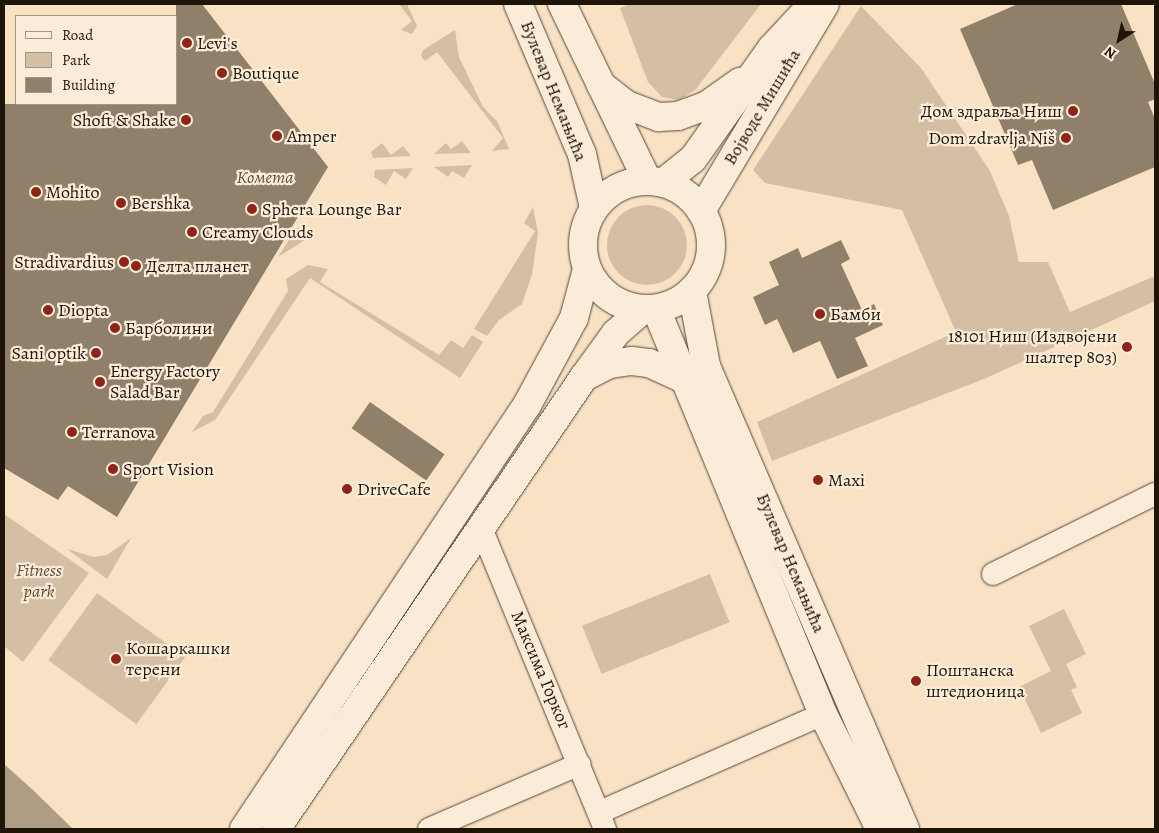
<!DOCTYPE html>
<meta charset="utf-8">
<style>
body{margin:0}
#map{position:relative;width:1159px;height:833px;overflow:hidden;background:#f9e2c4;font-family:Alegreya,serif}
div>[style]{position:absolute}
.green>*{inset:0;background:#d4bfa4;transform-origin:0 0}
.round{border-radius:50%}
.water>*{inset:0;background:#af9c84}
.building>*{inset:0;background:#90806a;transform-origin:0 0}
.roads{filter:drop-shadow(0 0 1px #554837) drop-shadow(0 0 1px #554837)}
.minor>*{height:22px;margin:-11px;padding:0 11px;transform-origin:11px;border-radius:11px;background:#fbecd9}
.tertiary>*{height:28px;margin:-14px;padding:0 14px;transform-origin:14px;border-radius:14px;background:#fbecd9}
.tertiary>.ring{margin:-14px;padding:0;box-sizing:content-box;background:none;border:28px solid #fbecd9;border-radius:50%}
.dots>*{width:14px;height:14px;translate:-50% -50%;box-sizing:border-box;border:2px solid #fbecd9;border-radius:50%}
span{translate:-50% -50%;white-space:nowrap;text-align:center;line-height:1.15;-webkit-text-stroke:4.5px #fbecd9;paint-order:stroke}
.poi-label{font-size:18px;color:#1e1508}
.left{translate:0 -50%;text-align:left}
.right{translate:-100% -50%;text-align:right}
.street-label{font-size:18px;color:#1e1508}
.park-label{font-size:18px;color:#5e503f;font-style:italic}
.frame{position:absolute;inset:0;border:5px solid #1e1508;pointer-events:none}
.legend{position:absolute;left:15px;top:15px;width:162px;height:90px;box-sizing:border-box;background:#fbecd9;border:1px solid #a39685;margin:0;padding:6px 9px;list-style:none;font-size:15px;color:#1e1508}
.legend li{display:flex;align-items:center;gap:10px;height:25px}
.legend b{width:25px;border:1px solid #a39685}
.north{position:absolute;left:1094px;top:15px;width:50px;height:50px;-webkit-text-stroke:4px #fbecd9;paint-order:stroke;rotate:215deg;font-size:14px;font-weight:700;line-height:20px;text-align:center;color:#1e1508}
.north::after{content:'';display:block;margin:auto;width:18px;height:22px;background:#1e1508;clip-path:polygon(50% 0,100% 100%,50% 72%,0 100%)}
</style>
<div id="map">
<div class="green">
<i style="clip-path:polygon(399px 4px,407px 4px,417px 26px,412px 34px,401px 30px,412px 21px)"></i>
<i style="clip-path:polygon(630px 4px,761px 4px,696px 89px,679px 100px,662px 97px,648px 82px,620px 8px)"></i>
<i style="clip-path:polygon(861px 6px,921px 68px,990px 171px,1009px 216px,1019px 262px,1048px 262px,1070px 312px,1155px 276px,1155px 301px,984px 379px,772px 461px,757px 422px,956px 332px,902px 210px,765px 183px,753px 170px)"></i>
<i style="clip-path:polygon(455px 30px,459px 57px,483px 107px,497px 121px,509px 149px,492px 151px,503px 138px,437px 52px,425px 61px,421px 56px,423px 50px)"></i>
<i style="clip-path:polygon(462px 141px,471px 153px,434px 154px,446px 143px,451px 149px)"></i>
<i style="clip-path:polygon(382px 143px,391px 155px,403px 146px,411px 156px,373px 158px,371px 152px)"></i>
<i style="clip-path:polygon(472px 165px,464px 178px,452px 171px,448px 177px,434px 167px)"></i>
<i style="clip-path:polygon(413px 168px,406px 179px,394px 171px,386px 185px,374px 177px,375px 170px)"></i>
<i class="round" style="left:607px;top:205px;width:80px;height:80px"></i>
<i style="clip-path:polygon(533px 207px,538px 233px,532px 275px,522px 304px,499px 320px,487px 336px,474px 329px,535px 231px,524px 223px)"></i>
<i style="clip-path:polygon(297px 227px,310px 237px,278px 257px)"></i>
<i style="clip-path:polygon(308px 265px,328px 269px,320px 282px,439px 355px,451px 340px,463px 348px,472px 335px,483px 342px,460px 378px,310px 278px,215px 420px,192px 432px,203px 416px,213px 412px,288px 291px,286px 279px)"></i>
<i style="clip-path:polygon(4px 514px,89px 573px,23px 662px,4px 646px)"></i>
<i style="clip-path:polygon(131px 538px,107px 579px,67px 549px,94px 557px,107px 555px)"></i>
<i style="left:710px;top:574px;width:52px;height:138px;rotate:68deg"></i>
<i style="left:97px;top:593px;width:109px;height:83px;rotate:36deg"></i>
<i style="clip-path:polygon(1064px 609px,1086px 654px,1066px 664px,1077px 687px,1071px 690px,1082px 713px,1041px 733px,1019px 687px,1051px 671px,1029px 626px)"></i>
</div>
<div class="water">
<i style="clip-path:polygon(4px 764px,34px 791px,73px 829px,4px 829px)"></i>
</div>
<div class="building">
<i style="clip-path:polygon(176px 4px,202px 4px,328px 167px,117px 517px,68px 486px,58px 500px,4px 468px,4px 104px,176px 104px)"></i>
<i style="clip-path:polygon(1018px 4px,1121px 4px,1155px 84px,1155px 99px,1148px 102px,1155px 119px,1155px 167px,1053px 210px,1032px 160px,1018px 165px,960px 29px)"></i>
<i style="clip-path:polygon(841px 240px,850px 259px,841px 264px,862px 310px,874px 304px,883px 325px,855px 338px,868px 366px,837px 379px,820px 341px,793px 353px,777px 319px,765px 325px,753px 297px,779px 285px,769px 262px,798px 248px,802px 258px)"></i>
<i style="left:370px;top:402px;width:91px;height:32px;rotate:35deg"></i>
</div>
<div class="roads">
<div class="minor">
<i style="left:481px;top:528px;width:326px;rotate:67.6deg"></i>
<i style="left:993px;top:574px;width:181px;rotate:-26.3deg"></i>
<i style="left:600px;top:812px;width:244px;rotate:-23.7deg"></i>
<i style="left:429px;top:829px;width:164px;rotate:-23.3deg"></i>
</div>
<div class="tertiary">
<i style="left:518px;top:4px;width:163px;rotate:66.9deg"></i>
<i style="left:582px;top:154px;width:55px;rotate:77.5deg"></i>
<i style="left:562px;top:4px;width:195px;rotate:64.2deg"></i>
<i style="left:601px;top:85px;width:33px;rotate:38deg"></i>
<i style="left:627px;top:105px;width:34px;rotate:21deg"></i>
<i style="left:659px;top:117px;width:19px;rotate:-3deg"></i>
<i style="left:678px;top:116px;width:30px;rotate:-20deg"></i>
<i style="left:706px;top:106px;width:42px;rotate:-35.2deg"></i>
<i class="ring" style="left:583px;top:181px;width:100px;height:100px"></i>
<i style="left:663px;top:183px;width:38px;rotate:-39deg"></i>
<i style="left:693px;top:159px;width:136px;rotate:-54.6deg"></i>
<i style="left:772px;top:48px;width:59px;rotate:-47.1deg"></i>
<i style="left:701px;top:211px;width:241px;rotate:-59.1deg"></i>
<i style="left:692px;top:291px;width:76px;rotate:79.4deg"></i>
<i style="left:706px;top:366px;width:504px;rotate:66.74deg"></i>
<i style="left:656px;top:309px;width:438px;rotate:67.6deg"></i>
<i style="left:823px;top:714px;width:128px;rotate:63.6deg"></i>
<i style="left:584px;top:377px;width:29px;rotate:-27deg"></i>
<i style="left:610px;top:364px;width:22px;rotate:-8deg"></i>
<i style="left:632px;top:361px;width:17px;rotate:7deg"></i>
<i style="left:649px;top:363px;width:41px;rotate:24.7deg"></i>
<i style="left:244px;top:829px;width:510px;rotate:-56.28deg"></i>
<i style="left:527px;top:405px;width:99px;rotate:-61.6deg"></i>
<i style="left:574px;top:318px;width:51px;rotate:-75.1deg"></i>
<i style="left:276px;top:829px;width:547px;rotate:-55.73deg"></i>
<i style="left:584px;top:377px;width:54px;rotate:-54deg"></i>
<i style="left:616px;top:333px;width:35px;rotate:-41deg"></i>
</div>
</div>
<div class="dots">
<i style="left:187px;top:43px;background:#8f2418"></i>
<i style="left:222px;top:73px;background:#8f2418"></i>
<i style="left:1073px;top:111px;background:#8f2418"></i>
<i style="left:186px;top:120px;background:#8f2418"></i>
<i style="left:277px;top:136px;background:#8f2418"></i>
<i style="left:1066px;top:138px;background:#8f2418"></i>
<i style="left:36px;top:192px;background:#8f2418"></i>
<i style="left:121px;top:203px;background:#8f2418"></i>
<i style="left:252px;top:209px;background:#8f2418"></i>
<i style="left:192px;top:232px;background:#8f2418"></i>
<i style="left:124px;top:262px;background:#8f2418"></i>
<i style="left:136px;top:266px;background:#8f2418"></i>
<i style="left:48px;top:310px;background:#8f2418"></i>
<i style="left:820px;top:314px;background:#8f2418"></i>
<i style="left:115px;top:328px;background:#8f2418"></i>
<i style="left:1127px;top:347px;background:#8f2418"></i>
<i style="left:96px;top:353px;background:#8f2418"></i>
<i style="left:100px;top:382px;background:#8f2418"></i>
<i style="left:72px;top:432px;background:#8f2418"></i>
<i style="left:113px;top:469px;background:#8f2418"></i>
<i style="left:818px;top:480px;background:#8f2418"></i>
<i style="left:347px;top:489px;background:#8f2418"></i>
<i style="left:116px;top:659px;background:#8f2418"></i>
<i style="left:916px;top:681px;background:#8f2418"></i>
</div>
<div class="poi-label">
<span class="left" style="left:197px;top:43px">Levi's</span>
<span class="left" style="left:232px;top:73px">Boutique</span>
<span class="right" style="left:1062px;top:111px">Дом здравља Ниш</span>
<span class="right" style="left:176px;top:120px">Shoft &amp; Shake</span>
<span class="left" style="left:287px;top:136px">Amper</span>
<span class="right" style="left:1055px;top:138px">Dom zdravlja Niš</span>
<span class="left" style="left:46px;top:192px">Mohito</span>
<span class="left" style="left:131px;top:203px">Bershka</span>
<span class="left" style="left:262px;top:209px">Sphera Lounge Bar</span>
<span class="left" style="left:202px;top:232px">Creamy Clouds</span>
<span class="right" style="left:114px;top:262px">Stradivardius</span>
<span class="left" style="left:146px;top:266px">Делта планет</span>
<span class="left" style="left:58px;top:310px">Diopta</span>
<span class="left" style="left:830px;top:314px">Бамби</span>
<span class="left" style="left:125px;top:328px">Барболини</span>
<span class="right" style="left:1117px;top:347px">18101 Ниш (Издвојени<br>шалтер 803)</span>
<span class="right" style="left:86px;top:353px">Sani optik</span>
<span class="left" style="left:110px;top:382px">Energy Factory<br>Salad Bar</span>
<span class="left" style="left:82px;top:432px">Terranova</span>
<span class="left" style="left:123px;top:469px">Sport Vision</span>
<span class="left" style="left:828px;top:480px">Maxi</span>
<span class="left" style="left:357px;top:489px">DriveCafe</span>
<span class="left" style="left:126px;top:659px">Кошаркашки<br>терени</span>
<span class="left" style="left:926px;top:681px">Поштанска<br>штедионица</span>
</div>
<div class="street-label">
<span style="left:554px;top:91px;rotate:68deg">Булевар Немањића</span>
<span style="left:762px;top:107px;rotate:-59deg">Војводе Мишића</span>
<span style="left:791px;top:563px;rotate:67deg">Булевар Немањића</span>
<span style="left:541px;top:670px;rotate:67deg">Максима Горког</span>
</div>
<div class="park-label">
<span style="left:265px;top:177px">Комета</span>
<span style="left:39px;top:581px">Fitness<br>park</span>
</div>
<div class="frame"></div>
<ul class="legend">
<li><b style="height:6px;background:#fbecd9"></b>Road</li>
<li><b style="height:14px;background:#d4bfa4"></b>Park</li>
<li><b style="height:14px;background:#90806a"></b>Building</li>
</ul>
<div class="north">N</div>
</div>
